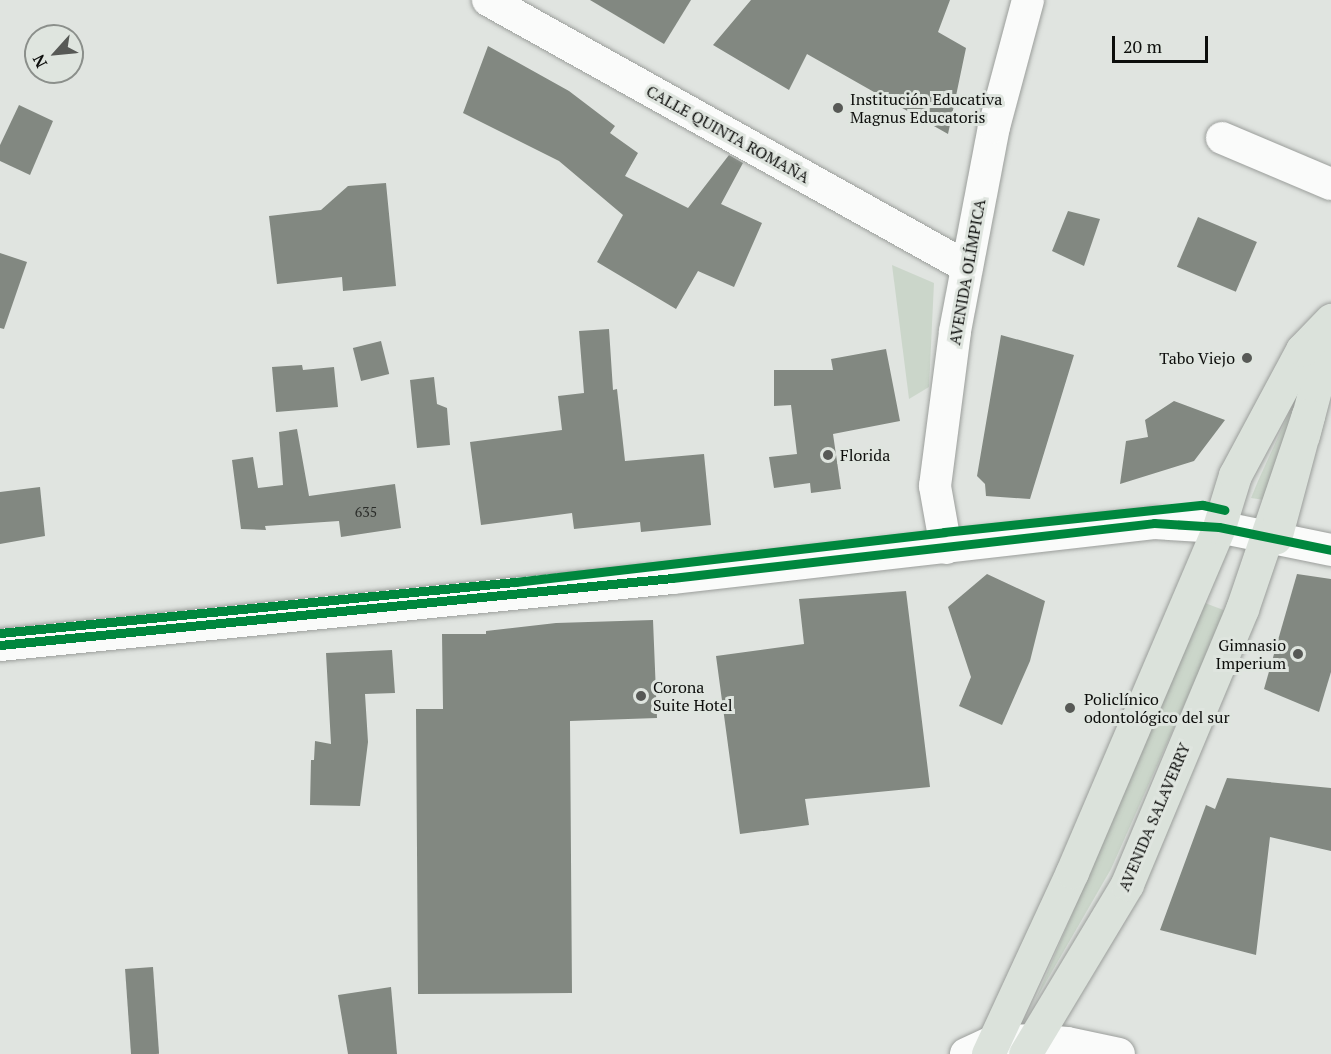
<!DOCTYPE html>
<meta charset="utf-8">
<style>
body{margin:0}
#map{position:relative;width:1331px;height:1054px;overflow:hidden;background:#e0e4e0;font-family:"PT Serif",serif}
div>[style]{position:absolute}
.green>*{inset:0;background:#cbd6ca}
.building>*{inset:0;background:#828881;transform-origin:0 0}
.roads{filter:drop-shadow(0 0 2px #9b9e9b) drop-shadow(0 0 2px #9b9e9b)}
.minor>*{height:32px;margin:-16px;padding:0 16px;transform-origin:16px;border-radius:16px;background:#fafbfa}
.major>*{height:33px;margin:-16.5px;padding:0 16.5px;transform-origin:16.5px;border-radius:16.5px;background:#dbe2db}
.cycleway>*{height:9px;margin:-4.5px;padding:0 4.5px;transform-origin:4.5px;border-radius:4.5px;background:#00873e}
.dots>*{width:16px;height:16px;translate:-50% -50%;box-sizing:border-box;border:3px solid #dfe5df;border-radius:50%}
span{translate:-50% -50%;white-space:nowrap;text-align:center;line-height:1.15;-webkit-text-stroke:6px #dfe5df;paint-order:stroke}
.number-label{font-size:14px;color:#2a2c29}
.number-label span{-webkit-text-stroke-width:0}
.poi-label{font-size:16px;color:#0d0e0c}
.left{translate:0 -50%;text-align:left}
.right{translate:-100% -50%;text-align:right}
.street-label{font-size:16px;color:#0d0e0c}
.north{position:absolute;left:24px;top:24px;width:60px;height:60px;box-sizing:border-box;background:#dfe5df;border:2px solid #8b8f8b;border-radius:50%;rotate:243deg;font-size:16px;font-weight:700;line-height:24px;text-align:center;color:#0d0e0c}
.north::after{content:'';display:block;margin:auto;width:21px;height:27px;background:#575956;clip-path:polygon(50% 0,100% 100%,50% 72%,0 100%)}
.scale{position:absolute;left:1112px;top:36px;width:96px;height:27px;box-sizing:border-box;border:3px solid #0d0e0c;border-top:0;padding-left:8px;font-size:18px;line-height:21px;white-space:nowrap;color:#0d0e0c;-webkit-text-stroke:4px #dfe5df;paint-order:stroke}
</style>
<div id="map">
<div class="green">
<i style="clip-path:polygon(892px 265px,934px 283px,929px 387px,909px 399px)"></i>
<i style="clip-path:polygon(1295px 400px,1271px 501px,1251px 498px,1258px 481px)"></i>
<i style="clip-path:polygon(1205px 603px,1226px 611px,1111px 869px,1035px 1001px)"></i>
</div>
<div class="building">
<i style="clip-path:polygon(590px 0,691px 0,664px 44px)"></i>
<i style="clip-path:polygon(751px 0,950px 0,938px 32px,966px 48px,948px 134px,807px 54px,789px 90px,713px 45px)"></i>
<i style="clip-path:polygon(488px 46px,569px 91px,615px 126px,610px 133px,638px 153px,625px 176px,688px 208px,729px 155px,743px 163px,721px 204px,762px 223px,734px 287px,698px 271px,676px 309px,597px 262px,623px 215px,559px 161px,463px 113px)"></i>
<i style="clip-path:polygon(19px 105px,53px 121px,30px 175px,0 161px,0 145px)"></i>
<i style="clip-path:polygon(386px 183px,396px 286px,343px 291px,342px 277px,277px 284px,269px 216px,321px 210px,348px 186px)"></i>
<i style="clip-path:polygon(1068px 211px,1100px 219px,1084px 266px,1052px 251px)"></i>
<i style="left:1198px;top:217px;width:64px;height:54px;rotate:23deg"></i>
<i style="clip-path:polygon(0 253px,27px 262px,4px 329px,0 328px)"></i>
<i style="clip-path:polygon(609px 329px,613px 390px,617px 389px,625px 461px,704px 454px,711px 525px,641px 532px,640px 522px,574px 529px,572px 513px,481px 525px,470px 442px,562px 430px,558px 396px,584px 393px,579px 331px)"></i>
<i style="clip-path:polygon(1001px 335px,1074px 355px,1030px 499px,986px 496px,985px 484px,977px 476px)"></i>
<i style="left:381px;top:341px;width:34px;height:29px;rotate:76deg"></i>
<i style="clip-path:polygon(886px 349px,900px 421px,833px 434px,841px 489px,811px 493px,810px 483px,774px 488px,769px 457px,797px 454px,791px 405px,774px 406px,774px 370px,833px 370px,831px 359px)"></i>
<i style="clip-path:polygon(302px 365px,303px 370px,334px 367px,338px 407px,276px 412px,272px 367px)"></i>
<i style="clip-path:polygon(434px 377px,437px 404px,447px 408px,450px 445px,417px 448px,410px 380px)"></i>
<i style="clip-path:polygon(1174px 401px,1225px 420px,1194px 461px,1120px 484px,1126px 441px,1148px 437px,1145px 420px)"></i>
<i style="clip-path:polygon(297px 429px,309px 496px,395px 484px,401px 528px,341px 537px,339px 521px,265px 526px,266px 530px,241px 529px,232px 460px,253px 457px,258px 488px,283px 485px,279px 432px)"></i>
<i style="clip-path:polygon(40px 487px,45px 536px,0 544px,0 492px)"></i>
<i style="clip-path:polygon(987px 574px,1045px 601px,1030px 661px,1002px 725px,959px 706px,971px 677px,948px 607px)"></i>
<i style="clip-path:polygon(1297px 574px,1331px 579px,1331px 672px,1319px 712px,1264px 689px)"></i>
<i style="clip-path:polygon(906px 591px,930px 787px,805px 799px,809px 825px,740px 834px,716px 656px,804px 644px,799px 599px)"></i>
<i style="clip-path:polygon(653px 620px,657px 718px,570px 721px,572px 993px,418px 994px,416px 709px,443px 709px,442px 634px,486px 634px,486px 631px,556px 623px)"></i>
<i style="clip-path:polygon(392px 650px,395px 693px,365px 694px,368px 742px,360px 806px,310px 805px,311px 760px,314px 760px,315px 741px,331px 744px,326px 653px)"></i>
<i style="clip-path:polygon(1227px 778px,1331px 788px,1331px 851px,1270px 837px,1256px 955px,1160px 930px,1206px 805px,1215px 809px)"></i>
<i style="left:153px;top:967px;width:87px;height:28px;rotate:86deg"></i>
<i style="clip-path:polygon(391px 987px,397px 1054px,348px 1054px,338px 995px)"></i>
</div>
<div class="roads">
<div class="minor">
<i style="left:488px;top:0;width:548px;rotate:29.14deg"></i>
<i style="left:1222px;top:138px;width:118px;rotate:22.9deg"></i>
<i style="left:946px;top:548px;width:63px;rotate:-100.1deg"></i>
<i style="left:935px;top:486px;width:156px;rotate:-82.6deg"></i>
<i style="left:955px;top:331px;width:208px;rotate:-79.2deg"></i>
<i style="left:994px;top:127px;width:131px;rotate:-75deg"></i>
<i style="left:0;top:645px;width:675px;rotate:-5.69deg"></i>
<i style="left:672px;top:578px;width:485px;rotate:-6.5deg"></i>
<i style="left:1154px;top:523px;width:65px;rotate:3.5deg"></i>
<i style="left:1219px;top:527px;width:114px;rotate:11.6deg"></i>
<i style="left:966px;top:1054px;width:31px;rotate:-25deg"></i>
<i style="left:994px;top:1041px;width:39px;rotate:-1deg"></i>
<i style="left:1033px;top:1040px;width:34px;rotate:5deg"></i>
<i style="left:1067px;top:1043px;width:53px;rotate:11.9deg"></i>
</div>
<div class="major">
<i style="left:1303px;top:435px;width:110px;rotate:-75.2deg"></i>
<i style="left:988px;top:1054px;width:200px;rotate:-65.2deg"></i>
<i style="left:1072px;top:872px;width:375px;rotate:-66.9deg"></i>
<i style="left:1219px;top:527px;width:54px;rotate:-72.9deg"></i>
<i style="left:1235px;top:475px;width:142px;rotate:-61.8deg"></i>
<i style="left:1302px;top:350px;width:42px;rotate:-46deg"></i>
<i style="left:1025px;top:1054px;width:198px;rotate:-59deg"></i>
<i style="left:1127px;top:884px;width:298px;rotate:-67.3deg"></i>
<i style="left:1242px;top:609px;width:205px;rotate:-71.2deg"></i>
<i style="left:1308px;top:415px;width:127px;rotate:105deg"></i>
</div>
</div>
<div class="cycleway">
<i style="left:0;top:633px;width:518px;rotate:-5.66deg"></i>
<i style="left:515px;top:582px;width:432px;rotate:-6.6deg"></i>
<i style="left:944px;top:532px;width:260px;rotate:-6deg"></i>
<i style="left:1203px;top:505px;width:22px;rotate:13deg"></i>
<i style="left:0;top:645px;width:675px;rotate:-5.69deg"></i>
<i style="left:672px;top:578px;width:485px;rotate:-6.5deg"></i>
<i style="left:1154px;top:523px;width:65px;rotate:3.5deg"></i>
<i style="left:1219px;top:527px;width:114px;rotate:11.6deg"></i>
</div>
<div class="dots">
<i style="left:838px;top:108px;background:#575956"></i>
<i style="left:1247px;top:358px;background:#575956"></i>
<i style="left:828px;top:455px;background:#575956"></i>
<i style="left:1298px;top:654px;background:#575956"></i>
<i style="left:641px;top:696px;background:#575956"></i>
<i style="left:1070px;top:708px;background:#575956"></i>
</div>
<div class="number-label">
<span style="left:366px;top:512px">635</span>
</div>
<div class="poi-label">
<span class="left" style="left:850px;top:108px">Institución Educativa<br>Magnus Educatoris</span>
<span class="right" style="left:1235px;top:358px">Tabo Viejo</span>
<span class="left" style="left:840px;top:455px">Florida</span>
<span class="right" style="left:1286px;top:654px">Gimnasio<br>Imperium</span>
<span class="left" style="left:653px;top:696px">Corona<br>Suite Hotel</span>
<span class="left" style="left:1084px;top:708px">Policlínico<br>odontológico del sur</span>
</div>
<div class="street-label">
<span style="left:728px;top:134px;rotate:29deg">CALLE QUINTA ROMAÑA</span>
<span style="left:967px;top:272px;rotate:-80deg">AVENIDA OLÍMPICA</span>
<span style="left:1154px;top:817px;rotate:-67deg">AVENIDA SALAVERRY</span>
</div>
<div class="north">N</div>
<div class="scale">20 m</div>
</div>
